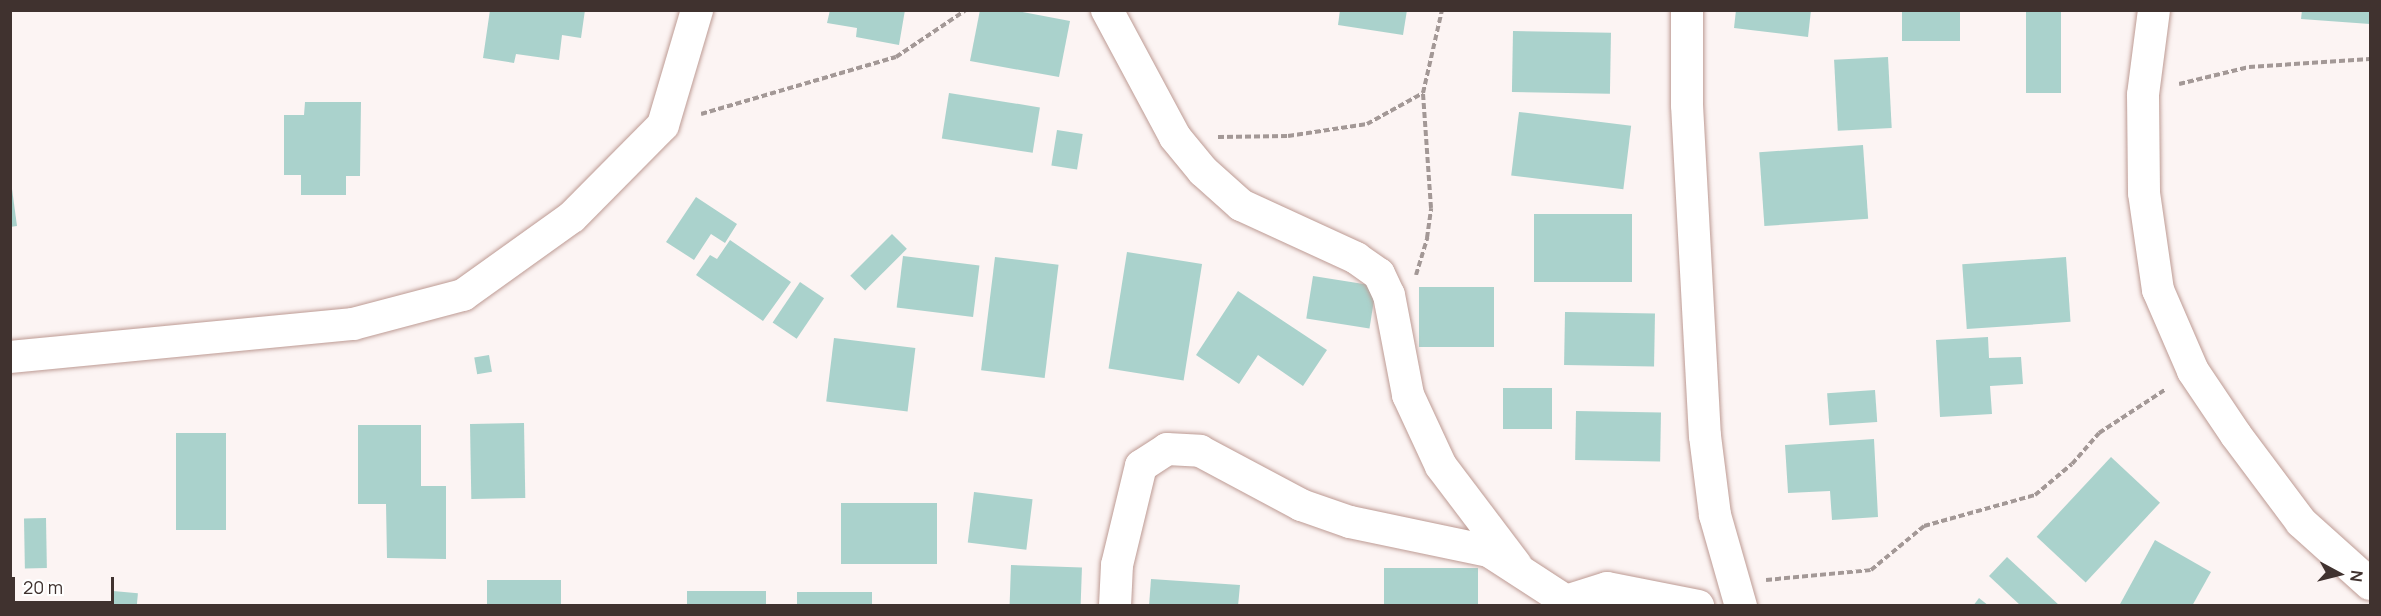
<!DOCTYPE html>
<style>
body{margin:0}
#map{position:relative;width:2381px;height:616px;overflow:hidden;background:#fcf4f3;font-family:Manrope,sans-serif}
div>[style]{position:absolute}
.building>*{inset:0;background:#aad2cc;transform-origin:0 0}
.path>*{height:4px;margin-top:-2px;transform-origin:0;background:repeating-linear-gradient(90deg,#a39896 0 6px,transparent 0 9px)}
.roads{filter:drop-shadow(0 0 2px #bd9b94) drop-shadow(0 0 2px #bd9b94)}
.street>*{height:32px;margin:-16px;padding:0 16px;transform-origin:16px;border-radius:16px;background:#fff}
span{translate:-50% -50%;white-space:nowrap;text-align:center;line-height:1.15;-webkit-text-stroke:4.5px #fff;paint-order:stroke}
.frame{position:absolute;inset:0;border:12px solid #40322f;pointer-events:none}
.north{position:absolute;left:2309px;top:544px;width:60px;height:60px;-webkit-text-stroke:4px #fff;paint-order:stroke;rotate:97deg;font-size:16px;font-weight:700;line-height:24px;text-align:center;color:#40322f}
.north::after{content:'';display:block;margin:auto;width:21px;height:27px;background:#40322f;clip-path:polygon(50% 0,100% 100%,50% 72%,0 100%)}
.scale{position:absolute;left:12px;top:577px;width:102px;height:27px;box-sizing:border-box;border:3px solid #40322f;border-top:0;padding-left:8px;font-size:18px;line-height:21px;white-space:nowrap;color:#40322f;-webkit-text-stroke:4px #fff;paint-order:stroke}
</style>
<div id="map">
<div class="building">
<i style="clip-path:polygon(490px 10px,585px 10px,581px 38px,562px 35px,559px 60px,516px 54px,514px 63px,483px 58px)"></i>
<i style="clip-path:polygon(830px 10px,905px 10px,899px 45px,856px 37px,857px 28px,827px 23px)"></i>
<i style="clip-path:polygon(980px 10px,1012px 10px,1070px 21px,1059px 77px,970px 61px)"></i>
<i style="clip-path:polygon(1340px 10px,1407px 10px,1403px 35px,1338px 25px)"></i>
<i style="clip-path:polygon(1736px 10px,1811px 10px,1808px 37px,1734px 28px)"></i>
<i style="left:1902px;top:10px;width:58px;height:31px"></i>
<i style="left:2026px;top:10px;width:35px;height:83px"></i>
<i style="clip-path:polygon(2302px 10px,2370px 10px,2370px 24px,2301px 19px)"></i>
<i style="left:1513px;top:31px;width:98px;height:61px;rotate:1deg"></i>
<i style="left:1888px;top:57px;width:71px;height:54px;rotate:87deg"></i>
<i style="left:949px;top:93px;width:92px;height:46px;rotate:9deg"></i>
<i style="clip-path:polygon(305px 102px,361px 102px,360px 176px,346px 176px,346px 195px,301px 195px,301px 175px,284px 175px,284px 115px,304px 115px)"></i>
<i style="left:1519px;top:112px;width:113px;height:64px;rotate:7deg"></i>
<i style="left:1057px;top:130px;width:26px;height:36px;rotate:9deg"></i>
<i style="left:1863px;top:145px;width:74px;height:104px;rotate:86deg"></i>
<i style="clip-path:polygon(10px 174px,17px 226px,10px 227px)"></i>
<i style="clip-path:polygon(696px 197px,737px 224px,725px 243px,711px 234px,694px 260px,666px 242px)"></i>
<i style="left:1534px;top:214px;width:98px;height:68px"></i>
<i style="left:892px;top:234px;width:21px;height:59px;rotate:45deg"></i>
<i style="clip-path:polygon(730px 240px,791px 282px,763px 321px,696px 275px,710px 255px,717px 259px)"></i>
<i style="left:1127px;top:252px;width:76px;height:118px;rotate:9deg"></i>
<i style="left:903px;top:256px;width:77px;height:52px;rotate:7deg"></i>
<i style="left:995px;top:257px;width:64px;height:114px;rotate:7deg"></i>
<i style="left:2066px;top:257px;width:65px;height:104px;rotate:86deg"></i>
<i style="left:1313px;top:276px;width:64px;height:43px;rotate:9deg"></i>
<i style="left:800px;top:282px;width:29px;height:49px;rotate:34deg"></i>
<i style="left:1419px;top:287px;width:75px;height:60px"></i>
<i style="clip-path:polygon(1238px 291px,1327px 350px,1303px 386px,1258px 355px,1239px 384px,1196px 355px)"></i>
<i style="left:1565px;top:312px;width:90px;height:53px;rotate:1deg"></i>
<i style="clip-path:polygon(1988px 337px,1989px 358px,2021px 357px,2023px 384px,1990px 386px,1992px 414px,1940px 417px,1936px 340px)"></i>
<i style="left:834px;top:338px;width:82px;height:64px;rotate:7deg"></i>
<i style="left:489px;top:355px;width:17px;height:15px;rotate:80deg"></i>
<i style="left:1503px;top:388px;width:49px;height:41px"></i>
<i style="left:1875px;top:390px;width:32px;height:48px;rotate:86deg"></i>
<i style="left:1576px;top:411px;width:85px;height:49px;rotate:1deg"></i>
<i style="left:524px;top:423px;width:75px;height:54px;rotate:89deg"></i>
<i style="clip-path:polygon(358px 425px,421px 425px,421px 486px,446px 486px,446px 559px,387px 558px,386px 504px,358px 504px)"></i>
<i style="left:176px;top:433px;width:50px;height:97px"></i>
<i style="clip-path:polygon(1874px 439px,1878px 517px,1832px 520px,1830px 491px,1788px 493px,1785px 445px)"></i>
<i style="left:2111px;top:457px;width:67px;height:109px;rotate:43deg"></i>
<i style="left:974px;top:492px;width:59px;height:51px;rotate:7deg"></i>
<i style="left:841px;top:503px;width:96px;height:61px"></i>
<i style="left:46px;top:518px;width:50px;height:22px;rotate:89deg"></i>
<i style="clip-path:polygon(2155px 540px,2211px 572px,2192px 606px,2119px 606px)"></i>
<i style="clip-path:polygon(2007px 557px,2060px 606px,2021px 606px,1989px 576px)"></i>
<i style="left:1011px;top:565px;width:71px;height:41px;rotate:2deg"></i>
<i style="left:1478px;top:568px;width:38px;height:94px;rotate:90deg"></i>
<i style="clip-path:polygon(1151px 579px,1240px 585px,1238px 606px,1149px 606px)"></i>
<i style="left:487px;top:580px;width:74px;height:26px"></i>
<i style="left:113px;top:591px;width:25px;height:15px;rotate:5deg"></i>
<i style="left:766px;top:591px;width:15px;height:79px;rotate:90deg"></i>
<i style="left:797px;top:592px;width:75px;height:14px"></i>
<i style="clip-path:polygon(1979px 598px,1989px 606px,1973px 606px)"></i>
</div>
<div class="path">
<i style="left:2179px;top:84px;width:72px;rotate:-13.7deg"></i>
<i style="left:2249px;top:67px;width:121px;rotate:-3.8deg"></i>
<i style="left:701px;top:114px;width:203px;rotate:-16.3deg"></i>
<i style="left:896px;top:57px;width:84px;rotate:-33.9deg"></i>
<i style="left:1218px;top:137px;width:70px;rotate:-0.8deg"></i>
<i style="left:1288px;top:136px;width:80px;rotate:-8.6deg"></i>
<i style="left:1367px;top:124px;width:64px;rotate:-29deg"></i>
<i style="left:1416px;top:275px;width:39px;rotate:-73deg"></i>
<i style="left:1427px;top:238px;width:30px;rotate:-82deg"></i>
<i style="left:1431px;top:208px;width:115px;rotate:-94deg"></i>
<i style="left:1423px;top:93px;width:85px;rotate:-77.1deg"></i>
<i style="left:1766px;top:580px;width:105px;rotate:-5.4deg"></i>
<i style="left:1871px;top:570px;width:69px;rotate:-39.7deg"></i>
<i style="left:1924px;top:526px;width:115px;rotate:-15.6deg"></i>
<i style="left:2035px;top:495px;width:48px;rotate:-40deg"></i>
<i style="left:2072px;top:464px;width:41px;rotate:-48.9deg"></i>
<i style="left:2099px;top:433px;width:80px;rotate:-33.3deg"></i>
</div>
<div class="roads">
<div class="street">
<i style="left:1107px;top:10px;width:144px;rotate:61.8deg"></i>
<i style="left:1175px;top:137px;width:44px;rotate:50.5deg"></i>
<i style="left:1203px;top:171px;width:51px;rotate:41.8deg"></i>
<i style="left:1241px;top:205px;width:127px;rotate:24.7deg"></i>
<i style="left:1356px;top:258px;width:28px;rotate:35deg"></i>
<i style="left:1379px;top:274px;width:23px;rotate:65deg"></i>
<i style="left:1389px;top:295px;width:102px;rotate:79.2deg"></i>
<i style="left:1408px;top:395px;width:78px;rotate:65.1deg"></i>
<i style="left:1441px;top:466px;width:124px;rotate:52.9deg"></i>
<i style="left:1687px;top:10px;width:95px;rotate:90deg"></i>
<i style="left:1687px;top:105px;width:331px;rotate:86.9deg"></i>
<i style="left:1705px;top:436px;width:80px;rotate:82.8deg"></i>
<i style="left:1715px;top:515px;width:95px;rotate:74.1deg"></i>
<i style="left:2154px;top:10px;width:86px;rotate:97.4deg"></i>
<i style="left:2143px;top:95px;width:98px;rotate:89.4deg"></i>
<i style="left:2144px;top:193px;width:98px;rotate:81.8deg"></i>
<i style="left:2158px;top:290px;width:88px;rotate:66.6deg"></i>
<i style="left:2193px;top:371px;width:77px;rotate:56.1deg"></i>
<i style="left:2236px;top:435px;width:109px;rotate:53.2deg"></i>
<i style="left:2301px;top:522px;width:93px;rotate:41.9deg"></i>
<i style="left:10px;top:357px;width:345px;rotate:-5.5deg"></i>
<i style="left:353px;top:324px;width:114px;rotate:-14.8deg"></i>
<i style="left:463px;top:295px;width:134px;rotate:-35.6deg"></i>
<i style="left:572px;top:217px;width:129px;rotate:-45.3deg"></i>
<i style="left:663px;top:125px;width:120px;rotate:-73.5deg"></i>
<i style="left:1115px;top:606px;width:41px;rotate:-87.2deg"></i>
<i style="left:1117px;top:565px;width:102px;rotate:-76.4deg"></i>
<i style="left:1141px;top:466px;width:31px;rotate:-33deg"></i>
<i style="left:1167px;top:449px;width:33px;rotate:3deg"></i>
<i style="left:1200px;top:451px;width:115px;rotate:28.1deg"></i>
<i style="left:1301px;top:505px;width:52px;rotate:19.1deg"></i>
<i style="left:1350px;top:522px;width:142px;rotate:11.8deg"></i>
<i style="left:1489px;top:551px;width:92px;rotate:33deg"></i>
<i style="left:1564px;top:606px;width:5px;rotate:-68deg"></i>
<i style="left:1566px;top:601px;width:43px;rotate:-17.6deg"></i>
<i style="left:1607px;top:588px;width:93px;rotate:11.2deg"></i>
</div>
</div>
<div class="frame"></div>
<div class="north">N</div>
<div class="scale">20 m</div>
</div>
